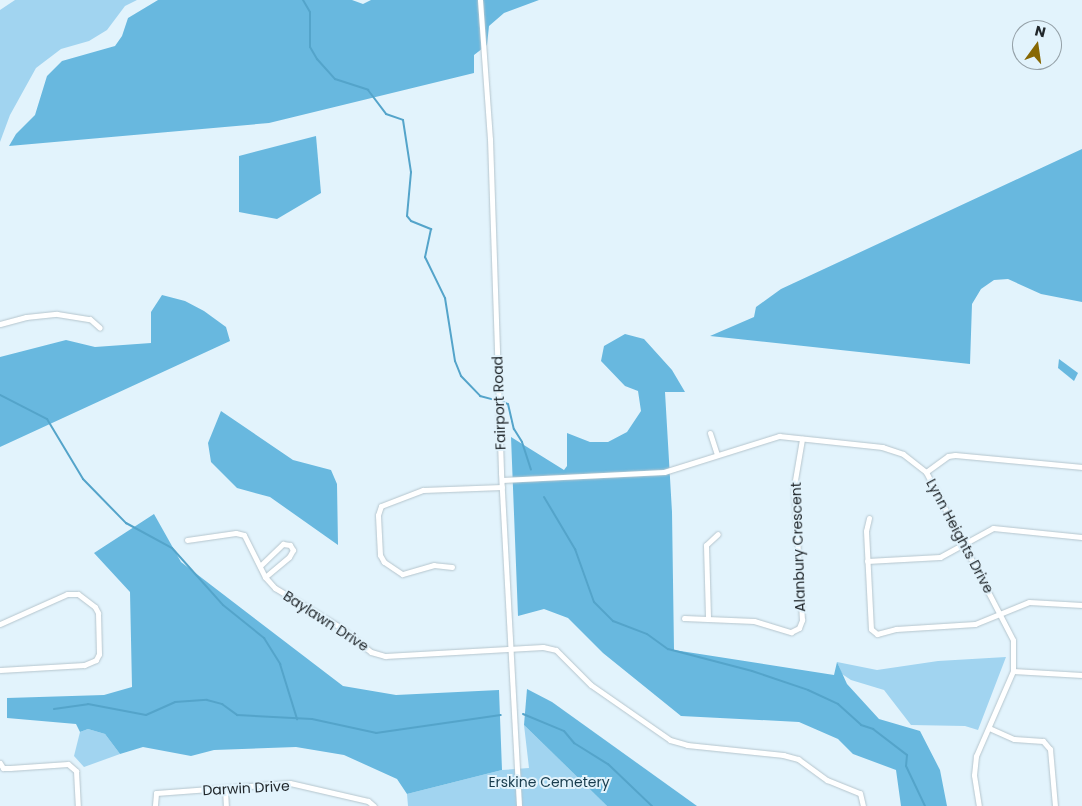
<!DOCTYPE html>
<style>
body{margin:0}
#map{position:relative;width:1082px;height:806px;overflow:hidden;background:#e2f3fc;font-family:Poppins,sans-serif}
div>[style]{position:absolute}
.green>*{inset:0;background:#a1d4f0}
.forest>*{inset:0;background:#68b8df}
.stream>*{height:2px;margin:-1px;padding:0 1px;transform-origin:1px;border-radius:1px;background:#54a4ca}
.roads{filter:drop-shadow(0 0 1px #b5c5cd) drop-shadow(0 0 1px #b5c5cd)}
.minor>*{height:5px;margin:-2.5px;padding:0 2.5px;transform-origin:2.5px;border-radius:2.5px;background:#fff}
span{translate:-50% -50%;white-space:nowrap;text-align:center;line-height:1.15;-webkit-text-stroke:4px #e2f3fc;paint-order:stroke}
.street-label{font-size:14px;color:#21272b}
.park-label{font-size:14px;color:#183c4d}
.north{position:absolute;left:1012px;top:20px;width:50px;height:50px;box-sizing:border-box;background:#e2f3fc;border:1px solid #95a1a8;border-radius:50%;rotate:14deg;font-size:14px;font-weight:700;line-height:20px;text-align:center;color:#21272b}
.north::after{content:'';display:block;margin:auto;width:18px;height:22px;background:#876803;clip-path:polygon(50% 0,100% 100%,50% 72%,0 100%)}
</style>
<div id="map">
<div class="green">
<i style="clip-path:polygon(15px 0,137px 0,125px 6px,107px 30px,89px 41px,61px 49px,36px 68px,10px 115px,0 142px,0 10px)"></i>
<i style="clip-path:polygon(1006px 657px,978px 730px,965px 726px,911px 725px,884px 690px,851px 680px,842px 674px,837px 662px,877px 670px,938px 661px)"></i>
<i style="clip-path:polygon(524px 725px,607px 806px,408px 806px,407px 794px,502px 770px,529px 768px)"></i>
<i style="clip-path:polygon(88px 729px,105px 734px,120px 754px,84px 767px,74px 756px,80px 732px)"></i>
</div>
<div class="forest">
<i style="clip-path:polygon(158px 0,352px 0,363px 4px,371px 0,539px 0,504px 13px,489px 26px,487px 45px,474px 55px,474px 73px,269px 123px,9px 146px,16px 134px,35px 115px,47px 76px,62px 61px,115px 46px,122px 36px,128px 18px)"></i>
<i style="clip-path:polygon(316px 136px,321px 193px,277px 219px,239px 212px,239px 156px)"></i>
<i style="clip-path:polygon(1082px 149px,1082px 302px,1041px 294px,1008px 279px,994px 280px,981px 289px,972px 304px,970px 364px,710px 336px,754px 317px,756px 307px,781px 289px)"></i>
<i style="clip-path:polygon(162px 295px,185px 301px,204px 311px,226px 327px,230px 341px,0 447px,0 357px,66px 340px,95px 347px,151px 343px,151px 312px)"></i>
<i style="clip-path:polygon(625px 334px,644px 339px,672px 370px,685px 392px,665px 392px,672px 512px,674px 650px,834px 675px,837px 662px,847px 684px,879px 719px,920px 731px,940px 770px,947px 806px,901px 806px,896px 770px,853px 754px,838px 739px,799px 722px,681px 716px,603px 653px,568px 618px,544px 609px,518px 616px,511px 437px,564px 470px,567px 466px,567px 433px,590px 442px,608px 442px,627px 432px,641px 411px,638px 391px,625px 386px,601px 361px,604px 346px)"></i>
<i style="clip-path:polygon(1059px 359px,1078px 373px,1074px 381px,1058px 368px)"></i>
<i style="clip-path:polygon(221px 411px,293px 460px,331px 470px,337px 484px,338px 545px,270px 497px,237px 488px,211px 462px,208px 443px)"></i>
<i style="clip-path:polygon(154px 514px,181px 562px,343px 686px,396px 695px,499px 690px,502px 770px,407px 794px,397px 779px,344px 755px,296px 747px,214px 750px,191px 756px,143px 747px,120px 754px,105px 734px,88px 729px,80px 732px,76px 724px,7px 718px,7px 698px,104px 695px,132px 687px,130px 592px,94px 553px)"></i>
<i style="clip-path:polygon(527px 689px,552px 702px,697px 806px,607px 806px,524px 725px)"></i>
</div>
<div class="stream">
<i style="left:303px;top:0;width:14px;rotate:60deg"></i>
<i style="left:310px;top:12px;width:35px;rotate:90deg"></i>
<i style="left:310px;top:47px;width:14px;rotate:60deg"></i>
<i style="left:317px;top:59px;width:27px;rotate:48deg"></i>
<i style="left:335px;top:79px;width:35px;rotate:18deg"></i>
<i style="left:368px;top:90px;width:30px;rotate:53deg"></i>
<i style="left:386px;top:114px;width:18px;rotate:19deg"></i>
<i style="left:403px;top:120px;width:53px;rotate:81.3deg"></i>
<i style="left:411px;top:172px;width:44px;rotate:95.2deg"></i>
<i style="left:407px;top:216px;width:6px;rotate:51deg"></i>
<i style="left:411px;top:221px;width:22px;rotate:22deg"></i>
<i style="left:431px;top:229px;width:29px;rotate:102deg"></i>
<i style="left:425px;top:257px;width:46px;rotate:64deg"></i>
<i style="left:445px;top:298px;width:64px;rotate:81deg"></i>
<i style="left:455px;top:361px;width:16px;rotate:68deg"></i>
<i style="left:461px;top:376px;width:28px;rotate:46deg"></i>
<i style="left:480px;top:396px;width:16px;rotate:15deg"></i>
<i style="left:0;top:395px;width:53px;rotate:27.1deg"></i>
<i style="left:47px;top:419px;width:70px;rotate:59deg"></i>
<i style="left:83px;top:479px;width:62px;rotate:45.7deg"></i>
<i style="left:126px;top:523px;width:52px;rotate:28.5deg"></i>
<i style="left:172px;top:548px;width:76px;rotate:48.2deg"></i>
<i style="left:223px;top:605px;width:53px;rotate:38.8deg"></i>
<i style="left:264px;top:638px;width:31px;rotate:58deg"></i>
<i style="left:280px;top:664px;width:58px;rotate:72.8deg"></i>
<i style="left:503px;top:402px;width:5px;rotate:22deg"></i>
<i style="left:508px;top:404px;width:26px;rotate:77deg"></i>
<i style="left:514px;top:429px;width:15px;rotate:58deg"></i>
<i style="left:522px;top:442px;width:29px;rotate:72deg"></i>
<i style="left:544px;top:497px;width:61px;rotate:59.2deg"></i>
<i style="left:575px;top:549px;width:56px;rotate:70.3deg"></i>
<i style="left:594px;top:602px;width:27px;rotate:45deg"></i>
<i style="left:613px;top:621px;width:36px;rotate:21deg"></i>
<i style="left:647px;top:634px;width:26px;rotate:36deg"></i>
<i style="left:668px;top:649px;width:87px;rotate:14.7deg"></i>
<i style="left:752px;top:671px;width:59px;rotate:18.7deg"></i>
<i style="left:808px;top:690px;width:33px;rotate:25deg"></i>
<i style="left:838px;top:704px;width:31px;rotate:42deg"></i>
<i style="left:861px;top:725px;width:13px;rotate:18deg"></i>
<i style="left:873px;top:729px;width:43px;rotate:37.4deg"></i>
<i style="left:907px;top:755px;width:11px;rotate:95deg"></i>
<i style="left:906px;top:766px;width:44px;rotate:64.6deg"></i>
<i style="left:54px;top:709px;width:34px;rotate:-8deg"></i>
<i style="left:88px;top:704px;width:59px;rotate:10.7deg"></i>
<i style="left:146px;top:715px;width:32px;rotate:-24deg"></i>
<i style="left:175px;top:702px;width:32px;rotate:-4deg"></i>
<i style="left:207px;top:700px;width:16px;rotate:15deg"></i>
<i style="left:222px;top:704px;width:19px;rotate:36deg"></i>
<i style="left:237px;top:715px;width:75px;rotate:3.1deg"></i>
<i style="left:312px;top:719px;width:66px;rotate:12.3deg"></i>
<i style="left:376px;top:733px;width:126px;rotate:-8.2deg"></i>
<i style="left:523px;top:714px;width:44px;rotate:22.5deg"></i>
<i style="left:564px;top:731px;width:16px;rotate:50deg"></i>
<i style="left:574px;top:743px;width:40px;rotate:32deg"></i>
<i style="left:608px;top:764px;width:61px;rotate:43.7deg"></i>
</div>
<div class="roads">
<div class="minor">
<i style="left:480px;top:0;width:139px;rotate:85.9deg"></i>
<i style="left:490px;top:139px;width:334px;rotate:88.1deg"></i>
<i style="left:501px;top:473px;width:333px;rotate:86.9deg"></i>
<i style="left:0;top:324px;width:27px;rotate:-15deg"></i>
<i style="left:26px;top:317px;width:31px;rotate:-6deg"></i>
<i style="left:57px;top:314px;width:33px;rotate:9deg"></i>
<i style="left:90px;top:319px;width:13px;rotate:42deg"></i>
<i style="left:710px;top:433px;width:22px;rotate:72deg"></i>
<i style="left:926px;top:472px;width:27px;rotate:-36deg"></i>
<i style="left:948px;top:456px;width:7px;rotate:-8deg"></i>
<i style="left:955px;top:455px;width:128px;rotate:5.4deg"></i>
<i style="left:502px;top:480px;width:162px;rotate:-2.8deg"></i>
<i style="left:664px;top:472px;width:121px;rotate:-17.4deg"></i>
<i style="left:779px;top:436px;width:104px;rotate:6.1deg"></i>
<i style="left:882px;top:447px;width:22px;rotate:18deg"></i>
<i style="left:903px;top:454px;width:29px;rotate:38deg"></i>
<i style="left:926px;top:472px;width:189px;rotate:62.6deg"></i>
<i style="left:1013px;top:640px;width:31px;rotate:90deg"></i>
<i style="left:1013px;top:671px;width:93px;rotate:113.5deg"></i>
<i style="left:976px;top:756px;width:19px;rotate:96deg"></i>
<i style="left:974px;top:775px;width:31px;rotate:81deg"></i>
<i style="left:869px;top:518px;width:13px;rotate:103deg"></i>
<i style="left:866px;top:531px;width:98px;rotate:87.1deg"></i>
<i style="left:871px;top:629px;width:8px;rotate:40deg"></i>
<i style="left:877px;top:634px;width:20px;rotate:-15deg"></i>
<i style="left:896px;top:629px;width:79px;rotate:-3.6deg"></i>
<i style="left:975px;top:624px;width:58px;rotate:-22.2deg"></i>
<i style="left:1029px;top:602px;width:53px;rotate:3.2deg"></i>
<i style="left:187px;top:540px;width:49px;rotate:-8.1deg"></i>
<i style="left:236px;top:533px;width:8px;rotate:14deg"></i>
<i style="left:244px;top:535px;width:47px;rotate:63.4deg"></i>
<i style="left:265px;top:577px;width:15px;rotate:48deg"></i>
<i style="left:275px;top:588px;width:74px;rotate:31.1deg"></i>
<i style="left:338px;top:626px;width:42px;rotate:38.2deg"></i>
<i style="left:371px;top:652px;width:15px;rotate:16deg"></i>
<i style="left:385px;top:656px;width:158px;rotate:-3.3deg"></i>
<i style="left:543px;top:647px;width:13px;rotate:13deg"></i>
<i style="left:556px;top:650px;width:49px;rotate:45deg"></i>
<i style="left:591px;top:685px;width:96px;rotate:34.8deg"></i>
<i style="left:670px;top:740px;width:18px;rotate:16deg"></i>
<i style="left:687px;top:745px;width:97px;rotate:5.9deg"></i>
<i style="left:783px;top:755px;width:16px;rotate:15deg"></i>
<i style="left:798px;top:759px;width:36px;rotate:36deg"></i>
<i style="left:827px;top:780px;width:35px;rotate:22deg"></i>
<i style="left:860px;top:793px;width:13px;rotate:77deg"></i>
<i style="left:867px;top:561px;width:73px;rotate:-3.1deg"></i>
<i style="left:940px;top:557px;width:60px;rotate:-28.7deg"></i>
<i style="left:993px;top:528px;width:89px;rotate:5.8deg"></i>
<i style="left:260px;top:566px;width:32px;rotate:-44deg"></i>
<i style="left:283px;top:544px;width:7px;rotate:8deg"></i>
<i style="left:290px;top:545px;width:6px;rotate:59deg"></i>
<i style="left:293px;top:550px;width:8px;rotate:120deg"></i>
<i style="left:289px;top:557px;width:31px;rotate:140deg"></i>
<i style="left:452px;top:567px;width:18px;rotate:-174deg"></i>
<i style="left:434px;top:565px;width:33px;rotate:164deg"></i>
<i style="left:402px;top:574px;width:22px;rotate:-146deg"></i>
<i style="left:384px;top:562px;width:8px;rotate:-120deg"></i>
<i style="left:380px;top:555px;width:40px;rotate:-92.9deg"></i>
<i style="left:378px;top:515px;width:9px;rotate:-72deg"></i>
<i style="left:381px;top:506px;width:45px;rotate:-20.9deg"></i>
<i style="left:423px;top:490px;width:79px;rotate:-2.2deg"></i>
<i style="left:708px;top:617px;width:72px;rotate:-91.6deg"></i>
<i style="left:706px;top:545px;width:16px;rotate:-43deg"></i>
<i style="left:684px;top:618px;width:70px;rotate:2.5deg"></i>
<i style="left:754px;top:621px;width:39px;rotate:17deg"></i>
<i style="left:791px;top:632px;width:9px;rotate:-27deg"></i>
<i style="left:799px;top:628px;width:9px;rotate:-69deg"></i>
<i style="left:802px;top:620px;width:134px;rotate:-93.4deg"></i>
<i style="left:794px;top:486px;width:48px;rotate:-80.3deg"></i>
<i style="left:0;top:624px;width:73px;rotate:-24.1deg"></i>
<i style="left:67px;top:594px;width:11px"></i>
<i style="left:78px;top:594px;width:21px;rotate:37deg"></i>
<i style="left:95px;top:607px;width:7px;rotate:63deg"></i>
<i style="left:98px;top:613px;width:41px;rotate:88.6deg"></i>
<i style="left:99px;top:654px;width:7px;rotate:117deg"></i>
<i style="left:96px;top:660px;width:13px;rotate:157deg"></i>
<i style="left:84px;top:665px;width:84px;rotate:176.6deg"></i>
<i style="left:1013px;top:671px;width:69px;rotate:3.3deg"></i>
<i style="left:989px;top:728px;width:27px;rotate:24deg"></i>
<i style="left:1014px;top:739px;width:29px;rotate:4deg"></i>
<i style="left:1043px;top:741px;width:11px;rotate:49deg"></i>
<i style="left:1050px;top:749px;width:57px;rotate:85deg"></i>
<i style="left:0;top:763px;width:6px;rotate:59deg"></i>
<i style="left:3px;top:768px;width:7px"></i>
<i style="left:10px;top:768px;width:58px;rotate:-3.9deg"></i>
<i style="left:68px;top:764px;width:11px;rotate:41deg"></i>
<i style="left:76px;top:771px;width:35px;rotate:87deg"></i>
<i style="left:225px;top:789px;width:17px;rotate:87deg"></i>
<i style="left:155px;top:805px;width:12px;rotate:-85deg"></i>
<i style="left:156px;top:793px;width:134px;rotate:-4.3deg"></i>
<i style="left:290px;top:783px;width:80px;rotate:13deg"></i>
<i style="left:368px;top:801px;width:8px;rotate:40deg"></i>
</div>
</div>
<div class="street-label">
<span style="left:499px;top:403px;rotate:-92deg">Fairport Road</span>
<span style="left:960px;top:536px;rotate:62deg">Lynn Heights Drive</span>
<span style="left:798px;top:547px;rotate:-92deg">Alanbury Crescent</span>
<span style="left:326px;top:621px;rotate:33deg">Baylawn Drive</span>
<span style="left:246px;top:788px;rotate:-3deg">Darwin Drive</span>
</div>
<div class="park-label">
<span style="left:549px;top:782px">Erskine Cemetery</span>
</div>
<div class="north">N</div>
</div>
